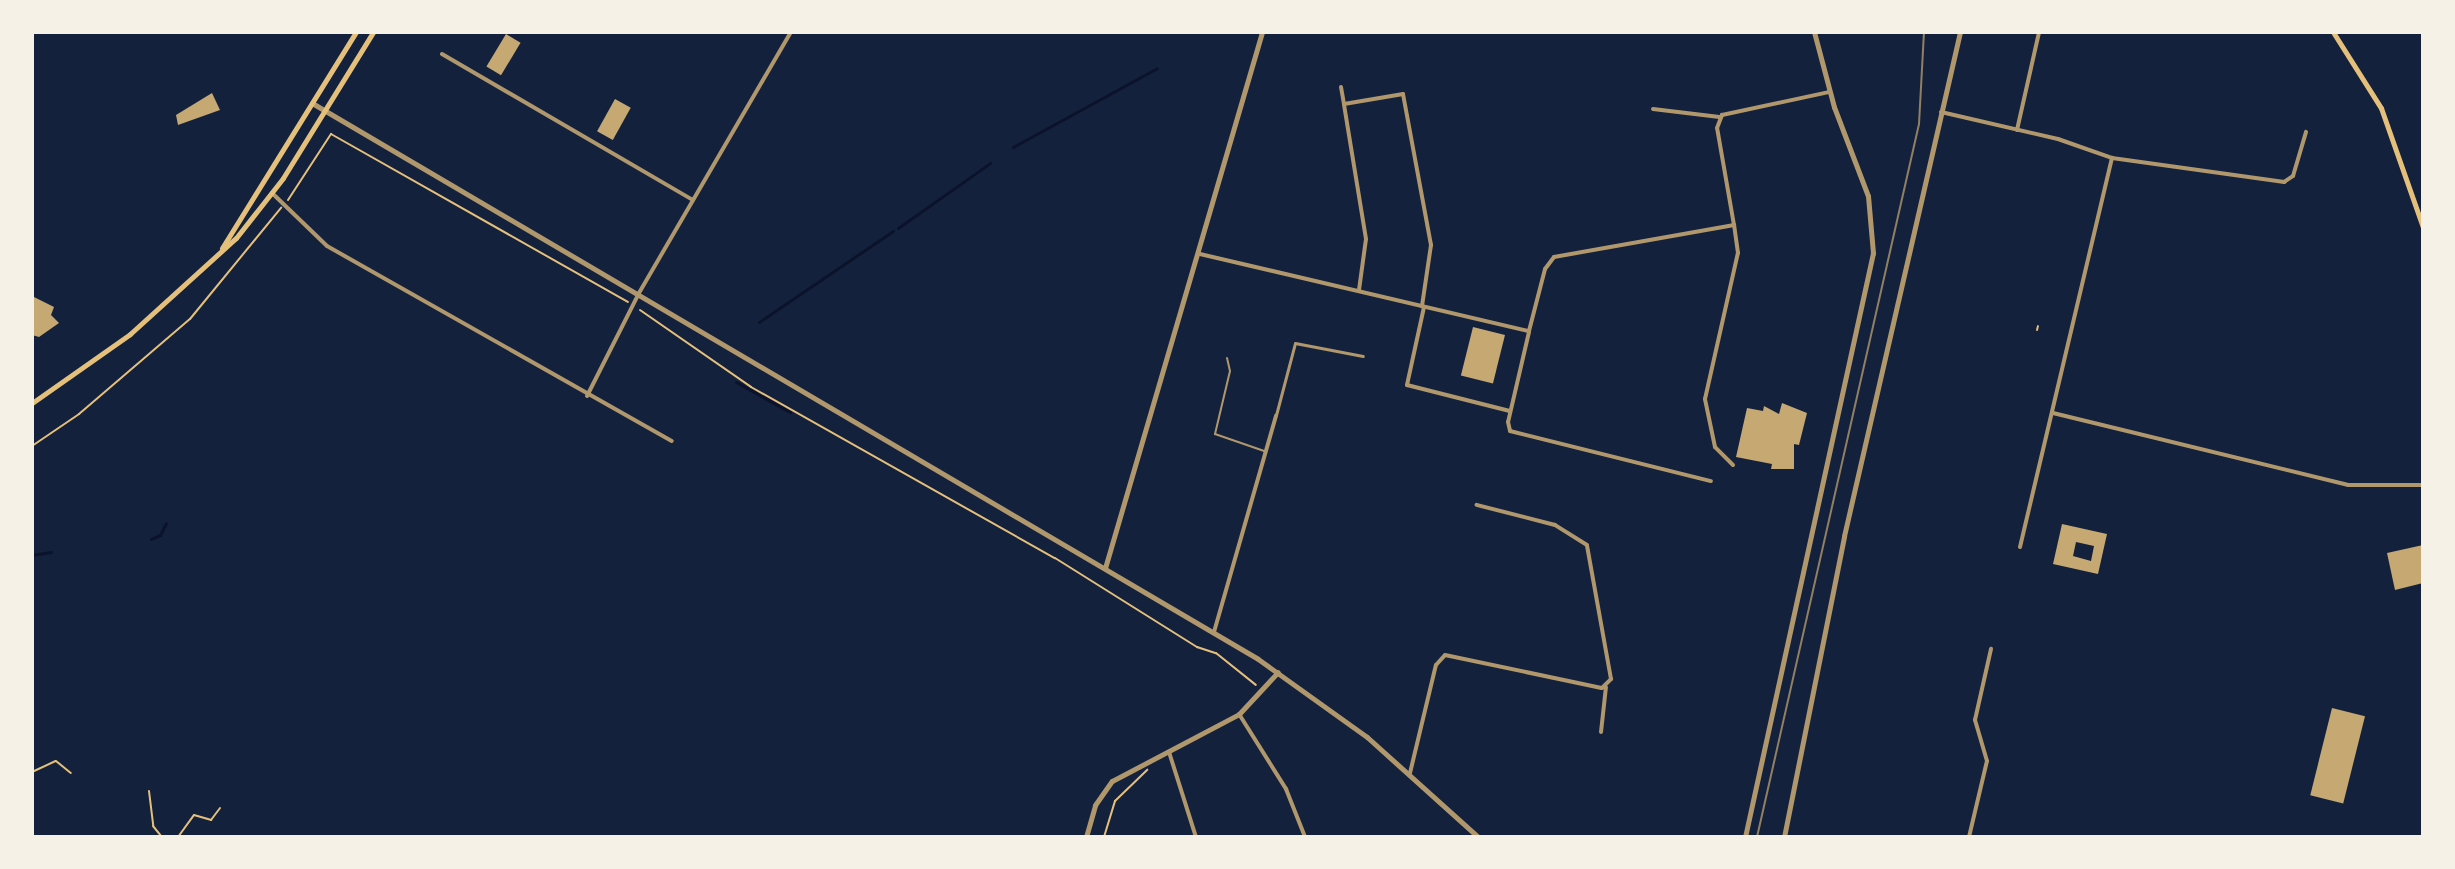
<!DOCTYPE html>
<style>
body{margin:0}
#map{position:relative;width:2455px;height:869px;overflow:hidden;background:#14213d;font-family:Quicksand,sans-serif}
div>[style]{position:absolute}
.stream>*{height:3px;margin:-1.5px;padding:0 1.5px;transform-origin:1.5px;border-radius:1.5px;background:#0b132b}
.building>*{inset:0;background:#c6a872;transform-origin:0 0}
.path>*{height:2px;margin:-1px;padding:0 1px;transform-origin:1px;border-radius:1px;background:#e5c07b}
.service>*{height:2px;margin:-1px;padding:0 1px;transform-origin:1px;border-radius:1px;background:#b1986c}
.pedestrian>*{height:3px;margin:-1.5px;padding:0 1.5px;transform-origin:1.5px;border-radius:1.5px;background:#b1986c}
.minor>*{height:4px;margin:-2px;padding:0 2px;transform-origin:2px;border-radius:2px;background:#b1986c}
.tertiary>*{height:5px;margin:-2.5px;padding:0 2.5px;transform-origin:2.5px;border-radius:2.5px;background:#b1986c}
.secondary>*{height:5px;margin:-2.5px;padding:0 2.5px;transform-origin:2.5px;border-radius:2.5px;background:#e5c07b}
.tram>*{height:2px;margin:-1px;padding:0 1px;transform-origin:1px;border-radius:1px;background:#918062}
span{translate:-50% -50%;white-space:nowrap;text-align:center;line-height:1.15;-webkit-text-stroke:6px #f6f1e7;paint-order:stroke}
.frame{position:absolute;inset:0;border:34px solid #f6f1e7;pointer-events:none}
</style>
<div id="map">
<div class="stream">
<i style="left:1013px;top:147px;width:164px;rotate:-28.7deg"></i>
<i style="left:898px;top:228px;width:113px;rotate:-35.2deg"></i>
<i style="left:759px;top:322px;width:162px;rotate:-34.2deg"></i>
<i style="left:736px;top:382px;width:62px;rotate:29.1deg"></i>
<i style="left:151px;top:539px;width:10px;rotate:-24deg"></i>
<i style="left:160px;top:535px;width:13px;rotate:-63deg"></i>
<i style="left:32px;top:555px;width:19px;rotate:-9deg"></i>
</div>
<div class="building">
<i style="left:506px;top:34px;width:17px;height:38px;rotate:31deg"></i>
<i style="clip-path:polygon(212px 93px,220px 110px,178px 125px,176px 115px)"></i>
<i style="left:615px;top:99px;width:18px;height:37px;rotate:29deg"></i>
<i style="clip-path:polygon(34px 297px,54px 307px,51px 315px,59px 323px,39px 337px,32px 335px)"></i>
<i style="left:1473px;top:327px;width:33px;height:50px;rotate:14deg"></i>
<i style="clip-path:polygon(1782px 403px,1807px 413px,1799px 445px,1794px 444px,1794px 469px,1771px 469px,1772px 464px,1736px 457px,1747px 408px,1763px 411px,1764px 406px,1779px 414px)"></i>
<i style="clip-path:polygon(evenodd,2062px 524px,2107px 534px,2098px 574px,2053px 564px,2062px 524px,2076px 542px,2094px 546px,2091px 561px,2073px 556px,2076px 542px)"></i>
<i style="clip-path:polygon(2423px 545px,2423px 583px,2395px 590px,2387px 553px)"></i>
<i style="left:2332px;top:708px;width:34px;height:90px;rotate:14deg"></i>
</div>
<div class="path">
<i style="left:288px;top:200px;width:79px;rotate:-56.9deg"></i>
<i style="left:331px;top:134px;width:341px;rotate:29.5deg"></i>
<i style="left:640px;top:310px;width:135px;rotate:34.7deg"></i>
<i style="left:751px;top:387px;width:349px;rotate:29.4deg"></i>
<i style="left:1055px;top:558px;width:168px;rotate:32.1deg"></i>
<i style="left:1197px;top:647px;width:20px;rotate:18deg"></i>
<i style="left:1216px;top:653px;width:51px;rotate:38.7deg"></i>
<i style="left:2037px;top:330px;width:4px;rotate:-76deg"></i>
<i style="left:32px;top:446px;width:57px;rotate:-34.2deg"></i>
<i style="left:79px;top:414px;width:146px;rotate:-40.6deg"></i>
<i style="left:190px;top:319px;width:144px;rotate:-50.7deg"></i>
<i style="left:32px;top:772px;width:26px;rotate:-25deg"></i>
<i style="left:56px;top:761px;width:19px;rotate:39deg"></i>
<i style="left:149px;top:791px;width:35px;rotate:83deg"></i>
<i style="left:153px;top:826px;width:14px;rotate:51deg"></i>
<i style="left:178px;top:837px;width:27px;rotate:-54deg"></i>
<i style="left:194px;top:815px;width:18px;rotate:16deg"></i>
<i style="left:211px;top:820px;width:15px;rotate:-53deg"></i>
<i style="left:1104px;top:837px;width:38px;rotate:-73deg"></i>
<i style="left:1115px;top:801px;width:45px;rotate:-44.1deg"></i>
</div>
<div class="service">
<i style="left:1227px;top:358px;width:13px;rotate:77deg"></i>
<i style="left:1230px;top:371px;width:65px;rotate:103.4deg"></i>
<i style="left:1215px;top:434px;width:52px;rotate:19.1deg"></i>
</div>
<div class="pedestrian">
<i style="left:1276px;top:415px;width:74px;rotate:-75.2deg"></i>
<i style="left:1295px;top:343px;width:69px;rotate:10.8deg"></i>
</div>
<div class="minor">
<i style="left:442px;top:54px;width:290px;rotate:30.2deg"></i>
<i style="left:1341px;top:87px;width:17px;rotate:80deg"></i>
<i style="left:1653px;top:109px;width:67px;rotate:6.8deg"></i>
<i style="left:1941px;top:112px;width:120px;rotate:13deg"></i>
<i style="left:2058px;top:139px;width:57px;rotate:19.4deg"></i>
<i style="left:2112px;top:158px;width:174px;rotate:7.9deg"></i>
<i style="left:2284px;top:182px;width:11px;rotate:-34deg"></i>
<i style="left:2293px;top:176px;width:46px;rotate:-73.5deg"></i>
<i style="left:2017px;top:130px;width:100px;rotate:-77.3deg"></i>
<i style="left:272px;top:193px;width:76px;rotate:43.9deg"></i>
<i style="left:327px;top:246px;width:396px;rotate:29.5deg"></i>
<i style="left:1200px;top:254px;width:338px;rotate:13.2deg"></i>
<i style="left:1529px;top:331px;width:64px;rotate:-75.5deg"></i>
<i style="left:1545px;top:269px;width:15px;rotate:-53deg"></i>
<i style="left:1554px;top:257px;width:183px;rotate:-10.1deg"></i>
<i style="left:1734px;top:225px;width:98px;rotate:-99.9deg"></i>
<i style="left:1717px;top:128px;width:14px;rotate:-69deg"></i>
<i style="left:1722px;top:115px;width:109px;rotate:-12.1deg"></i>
<i style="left:1359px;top:290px;width:51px;rotate:-82.2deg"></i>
<i style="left:1366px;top:239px;width:137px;rotate:-99.3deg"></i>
<i style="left:1344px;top:104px;width:60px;rotate:-9.6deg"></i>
<i style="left:1403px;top:94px;width:154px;rotate:79.5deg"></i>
<i style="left:1431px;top:245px;width:62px;rotate:98.4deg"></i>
<i style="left:1424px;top:307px;width:80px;rotate:102.3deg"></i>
<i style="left:1407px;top:385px;width:106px;rotate:14.2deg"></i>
<i style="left:1529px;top:332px;width:92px;rotate:103.1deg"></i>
<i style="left:1508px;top:422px;width:9px;rotate:77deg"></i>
<i style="left:1510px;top:431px;width:207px;rotate:14deg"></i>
<i style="left:587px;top:396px;width:115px;rotate:-63.2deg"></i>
<i style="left:639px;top:293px;width:302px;rotate:-59.8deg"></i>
<i style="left:2053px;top:413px;width:304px;rotate:13.7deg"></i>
<i style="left:2348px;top:485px;width:75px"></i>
<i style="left:1733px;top:465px;width:25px;rotate:-135deg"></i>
<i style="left:1715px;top:447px;width:49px;rotate:-101.8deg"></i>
<i style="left:1705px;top:399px;width:150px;rotate:-77.3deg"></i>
<i style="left:1738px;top:253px;width:28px;rotate:-98deg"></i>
<i style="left:2020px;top:547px;width:400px;rotate:-76.7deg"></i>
<i style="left:1214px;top:632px;width:225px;rotate:-74deg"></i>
<i style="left:1239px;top:714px;width:89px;rotate:57.9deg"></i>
<i style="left:1286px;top:789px;width:52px;rotate:68.4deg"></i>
<i style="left:1601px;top:732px;width:45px;rotate:-83.7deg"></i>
<i style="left:1169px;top:752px;width:89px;rotate:72.4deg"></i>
<i style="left:1410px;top:773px;width:111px;rotate:-76.5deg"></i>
<i style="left:1436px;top:665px;width:13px;rotate:-48deg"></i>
<i style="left:1445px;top:655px;width:160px;rotate:11.9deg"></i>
<i style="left:1602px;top:688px;width:13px;rotate:-45deg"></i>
<i style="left:1611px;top:679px;width:136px;rotate:-100.2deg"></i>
<i style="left:1587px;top:545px;width:38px;rotate:-148deg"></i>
<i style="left:1555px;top:525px;width:81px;rotate:-165.6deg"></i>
<i style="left:1969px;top:837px;width:78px;rotate:-76.7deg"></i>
<i style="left:1987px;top:761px;width:43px;rotate:-106.3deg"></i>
<i style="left:1975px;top:720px;width:73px;rotate:-77.3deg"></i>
</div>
<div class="tertiary">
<i style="left:312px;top:103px;width:1097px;rotate:30.44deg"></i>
<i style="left:1258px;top:659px;width:134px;rotate:35.6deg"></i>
<i style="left:1367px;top:737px;width:149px;rotate:42deg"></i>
<i style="left:1105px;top:568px;width:559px;rotate:-73.67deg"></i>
<i style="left:1086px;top:837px;width:33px;rotate:-74deg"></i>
<i style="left:1095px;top:805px;width:29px;rotate:-55deg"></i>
<i style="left:1112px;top:781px;width:144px;rotate:-27.8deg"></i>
<i style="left:1239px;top:714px;width:57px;rotate:-47.1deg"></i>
<i style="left:1745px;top:837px;width:598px;rotate:-77.64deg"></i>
<i style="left:1873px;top:253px;width:57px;rotate:-95deg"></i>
<i style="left:1868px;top:196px;width:95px;rotate:-110.9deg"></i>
<i style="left:1834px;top:107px;width:78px;rotate:-104.9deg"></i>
<i style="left:1784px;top:837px;width:307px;rotate:-78.7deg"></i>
<i style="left:1844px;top:536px;width:517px;rotate:-77.04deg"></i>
</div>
<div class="secondary">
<i style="left:2333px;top:32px;width:90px;rotate:57.7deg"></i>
<i style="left:2381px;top:108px;width:126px;rotate:70.6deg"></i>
<i style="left:222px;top:248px;width:254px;rotate:-58.2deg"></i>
<i style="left:32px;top:403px;width:120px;rotate:-35.1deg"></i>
<i style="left:130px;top:334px;width:143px;rotate:-42.2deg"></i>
<i style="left:236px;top:238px;width:76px;rotate:-51.9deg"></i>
<i style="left:283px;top:178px;width:172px;rotate:-58.3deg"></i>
</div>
<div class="tram">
<i style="left:1757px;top:837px;width:731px;rotate:-77.2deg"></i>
<i style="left:1919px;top:124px;width:92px;rotate:-86.9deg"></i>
</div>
<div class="frame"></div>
</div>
